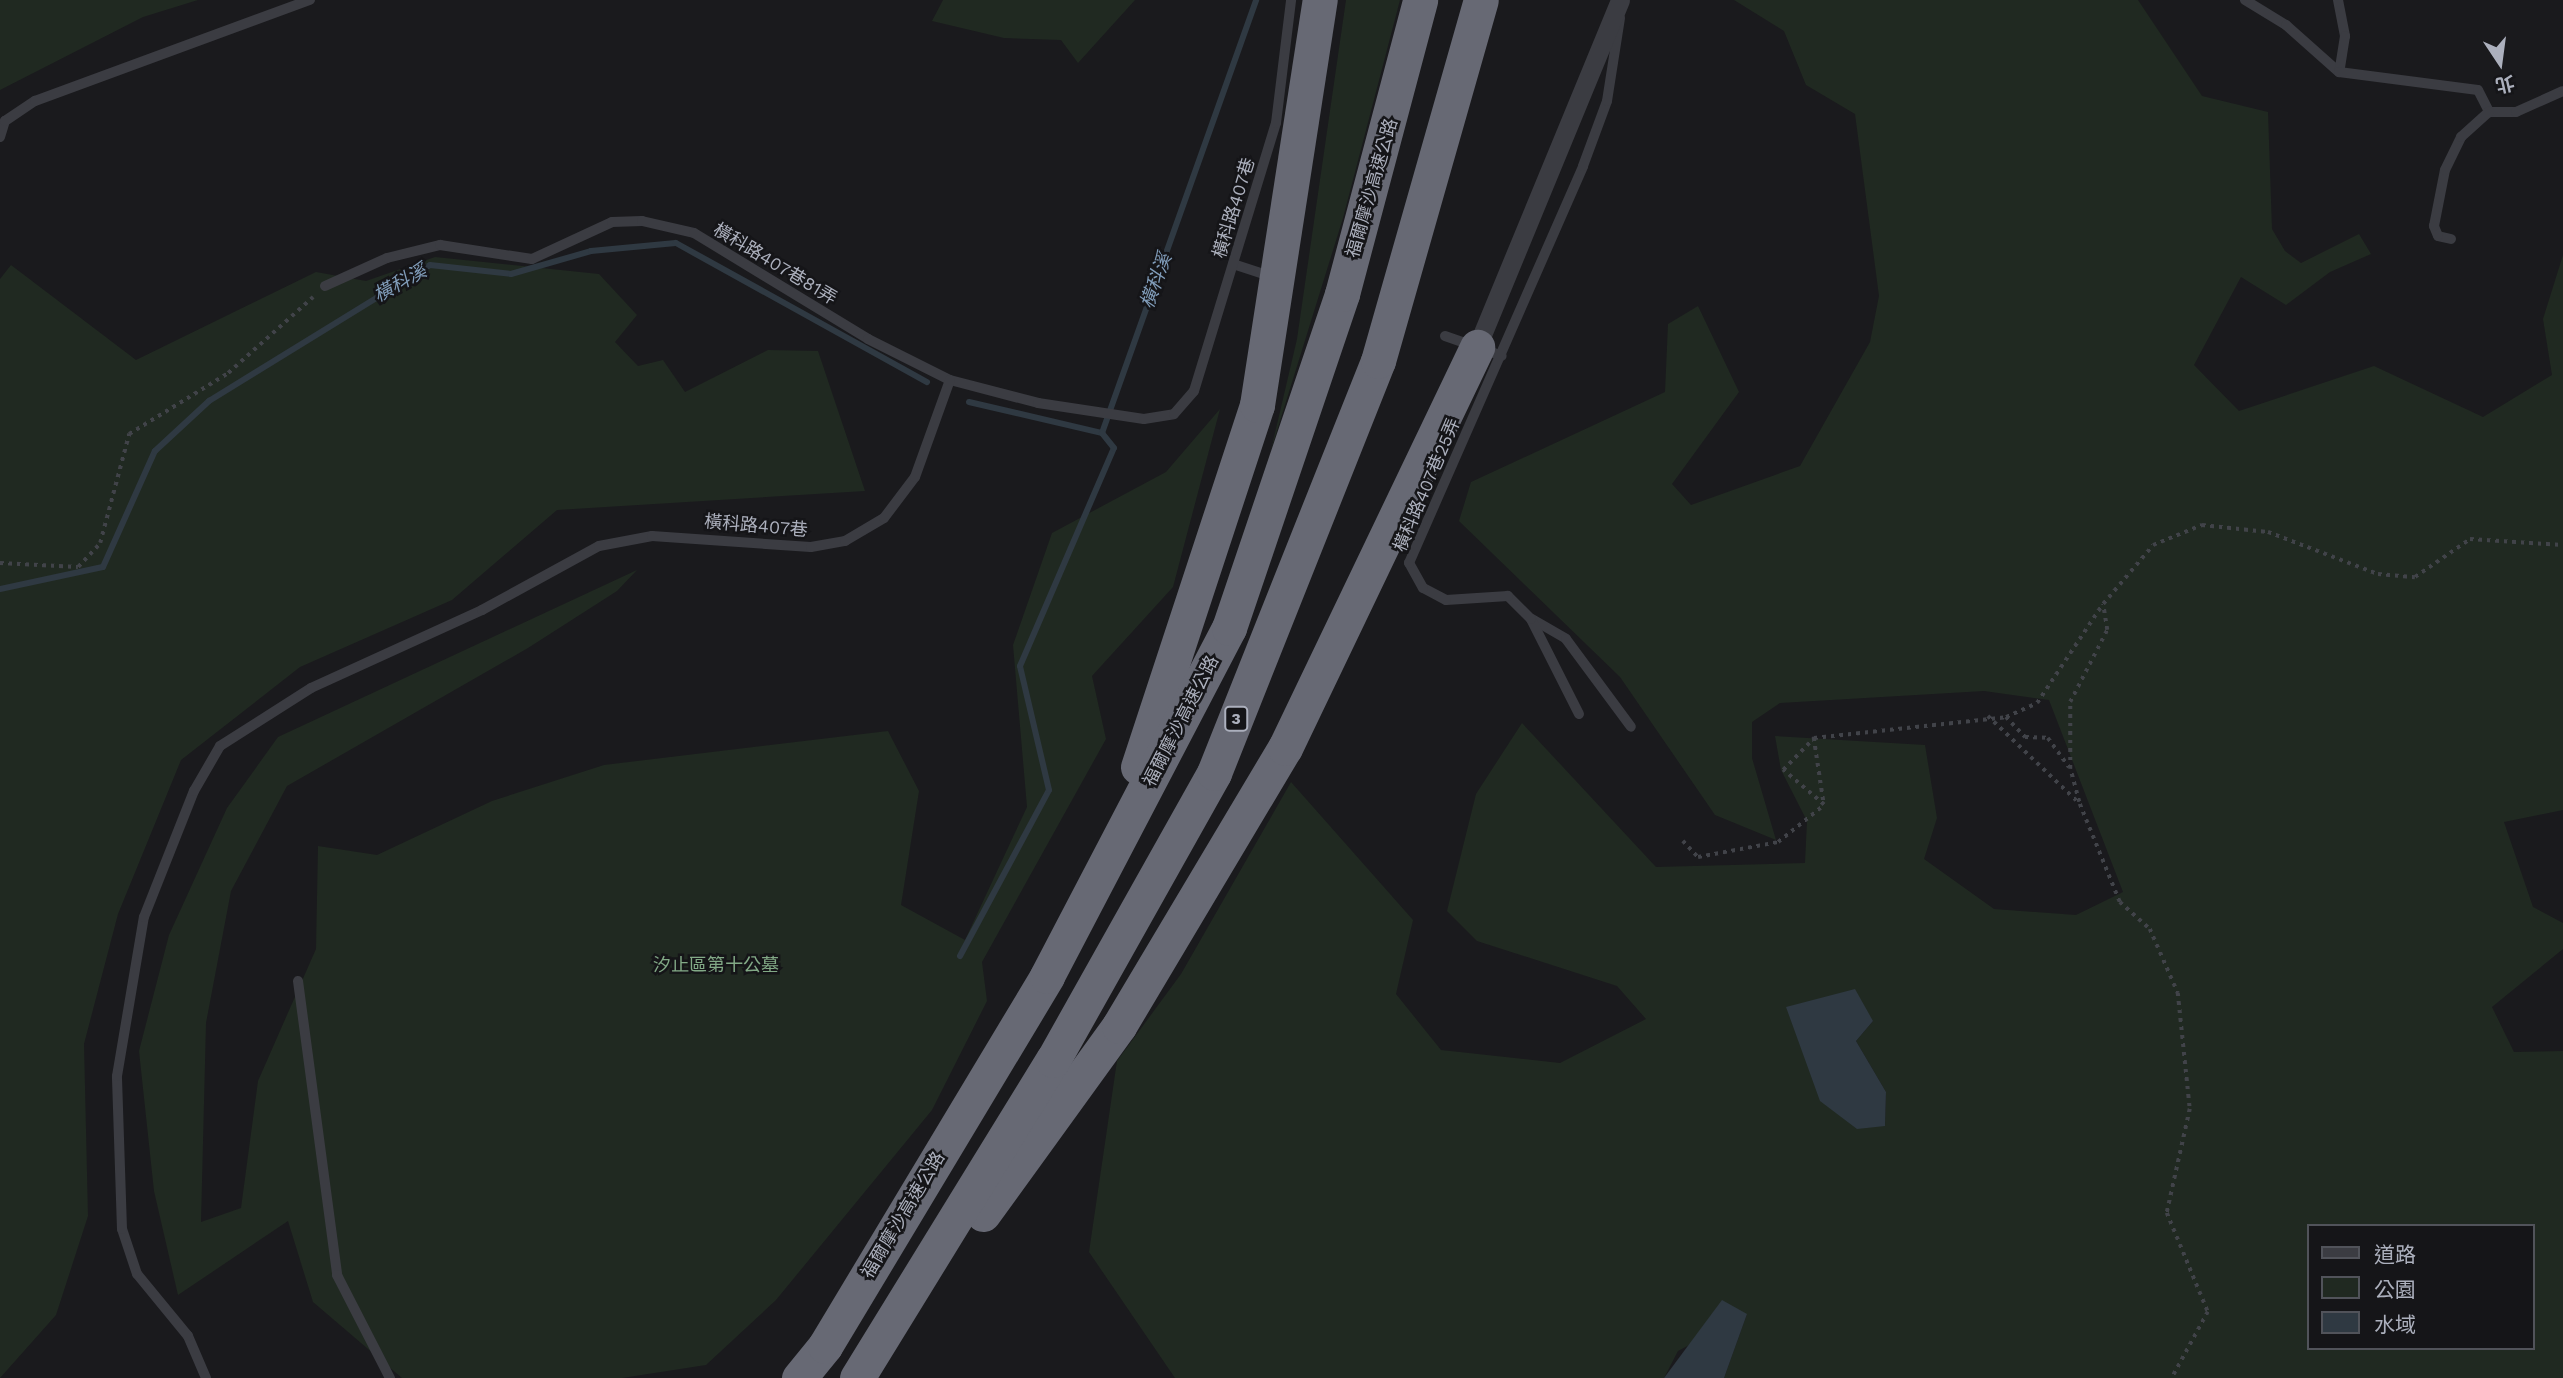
<!DOCTYPE html>
<meta charset="utf-8">
<style>
body{margin:0}
#map{position:relative;width:2563px;height:1378px;overflow:hidden;background:#1a1a1d;font-family:"Work Sans","Noto Sans TC",sans-serif}
div>[style]{position:absolute}
.green>*{inset:0;background:#202921}
.water>*{inset:0;background:#2f3942}
.stream>*{height:6px;margin:-3px;padding:0 3px;transform-origin:3px;border-radius:3px;background:#2f3942}
.path>*{height:3.5px;margin-top:-1.75px;transform-origin:0;background:repeating-linear-gradient(90deg,#414349 0 3.5px,transparent 0 8.5px)}
.service>*{height:10px;margin:-5px;padding:0 5px;transform-origin:5px;border-radius:5px;background:#3b3c42}
.minor>*{height:19px;margin:-9.5px;padding:0 9.5px;transform-origin:9.5px;border-radius:9.5px;background:#3b3c42}
.motorway>*{height:35px;margin:-17.5px;padding:0 17.5px;transform-origin:17.5px;border-radius:17.5px;background:#676974}
span{translate:-50% -50%;white-space:nowrap;text-align:center;line-height:1.15;-webkit-text-stroke:5px #151518;paint-order:stroke}
.shield-label span{padding:2px 5px;background:#151518;border:2px solid;border-radius:5px;-webkit-text-stroke-width:0}
.shield-label{font-size:16px;color:#acb0bd;font-weight:700}
.street-label{font-size:18px;color:#acb0bd}
.park-label{font-size:18px;color:#82a986}
.water-label{font-size:19px;color:#819dba;font-style:italic}
.legend{position:absolute;left:2307px;top:1224px;width:228px;height:126px;box-sizing:border-box;background:#151518;border:2px solid #51535a;margin:0;padding:9px 12px;list-style:none;font-size:21px;color:#acb0bd}
.legend li{display:flex;align-items:center;gap:14px;height:35px}
.legend b{width:35px;border:2px solid #51535a}
.north{position:absolute;left:2465px;top:28px;width:70px;height:70px;-webkit-text-stroke:5px #151518;paint-order:stroke;rotate:167deg;font-size:19px;font-weight:700;line-height:28px;text-align:center;color:#acb0bd}
.north::after{content:'';display:block;margin:auto;width:24px;height:32px;background:#acb0bd;clip-path:polygon(50% 0,100% 100%,50% 72%,0 100%)}
</style>
<div id="map">
<div class="green">
<i style="clip-path:polygon(0 0,198px 0,143px 17px,0 90px)"></i>
<i style="clip-path:polygon(943px 0,1135px 0,1078px 63px,1061px 40px,1004px 38px,932px 21px)"></i>
<i style="clip-path:polygon(1346px 0,1400px 0,1343px 218px,1271px 450px,1297px 339px)"></i>
<i style="clip-path:polygon(evenodd,1734px 0,2138px 0,2202px 96px,2268px 112px,2272px 229px,2285px 251px,2301px 263px,2359px 234px,2371px 254px,2330px 272px,2286px 305px,2241px 277px,2194px 365px,2239px 411px,2374px 366px,2483px 417px,2552px 375px,2543px 319px,2563px 255px,2563px 810px,2504px 822px,2533px 907px,2563px 923px,2563px 949px,2492px 1007px,2514px 1052px,2563px 1051px,2563px 1378px,1724px 1378px,1747px 1314px,1678px 1351px,1664px 1378px,1175px 1378px,1089px 1252px,1117px 1061px,1181px 974px,1291px 782px,1413px 920px,1396px 994px,1441px 1050px,1560px 1063px,1646px 1019px,1617px 986px,1477px 941px,1447px 911px,1476px 794px,1522px 723px,1656px 867px,1805px 863px,1807px 821px,1781px 770px,1775px 736px,1925px 745px,1937px 818px,1924px 859px,1994px 909px,2076px 915px,2123px 892px,2049px 700px,1984px 691px,1780px 703px,1752px 722px,1752px 758px,1776px 840px,1715px 815px,1620px 677px,1459px 521px,1471px 482px,1665px 392px,1668px 324px,1698px 306px,1739px 392px,1672px 484px,1691px 505px,1800px 466px,1870px 342px,1879px 296px,1855px 114px,1806px 85px,1784px 31px,1734px 0,1786px 1007px,1873px 1021px,1856px 1041px,1886px 1092px,1885px 1126px,1786px 1007px,1734px 0,2309px 1226px,2533px 1226px,2533px 1348px,2309px 1348px,2309px 1226px)"></i>
<i style="clip-path:polygon(435px 257px,599px 274px,637px 315px,615px 342px,638px 366px,663px 360px,685px 392px,768px 350px,818px 351px,865px 491px,557px 510px,452px 600px,300px 667px,181px 760px,118px 914px,84px 1044px,88px 1216px,56px 1315px,0 1378px,0 279px,11px 265px,136px 360px,316px 272px,366px 281px)"></i>
<i style="clip-path:polygon(1220px 409px,1173px 587px,1092px 676px,1106px 739px,982px 962px,987px 1001px,932px 1110px,776px 1300px,706px 1365px,622px 1378px,402px 1378px,313px 1302px,288px 1221px,178px 1295px,154px 1191px,139px 1051px,169px 935px,227px 808px,278px 737px,637px 570px,617px 591px,528px 648px,287px 786px,231px 891px,206px 1023px,201px 1222px,241px 1208px,258px 1081px,316px 949px,318px 846px,377px 855px,492px 801px,604px 765px,888px 731px,919px 791px,901px 905px,965px 940px,1027px 807px,1013px 645px,1052px 533px,1166px 472px)"></i>
</div>
<div class="water">
<i style="clip-path:polygon(1855px 989px,1873px 1021px,1856px 1041px,1886px 1092px,1885px 1126px,1857px 1129px,1820px 1101px,1786px 1007px)"></i>
<i style="clip-path:polygon(1722px 1300px,1747px 1314px,1724px 1378px,1664px 1378px)"></i>
</div>
<div class="stream">
<i style="left:969px;top:402px;width:137px;rotate:13.1deg"></i>
<i style="left:1102px;top:433px;width:460px;rotate:-70.4deg"></i>
<i style="left:0;top:589px;width:105px;rotate:-12.1deg"></i>
<i style="left:103px;top:567px;width:127px;rotate:-65.9deg"></i>
<i style="left:155px;top:451px;width:74px;rotate:-42.8deg"></i>
<i style="left:209px;top:401px;width:259px;rotate:-31.6deg"></i>
<i style="left:430px;top:265px;width:81px;rotate:6.3deg"></i>
<i style="left:511px;top:274px;width:83px;rotate:-16deg"></i>
<i style="left:591px;top:251px;width:85px;rotate:-5.4deg"></i>
<i style="left:676px;top:243px;width:287px;rotate:29deg"></i>
<i style="left:960px;top:956px;width:188px;rotate:-61.8deg"></i>
<i style="left:1049px;top:790px;width:127px;rotate:-103.2deg"></i>
<i style="left:1020px;top:666px;width:237px;rotate:-66.7deg"></i>
<i style="left:1114px;top:448px;width:19px;rotate:-129deg"></i>
</div>
<div class="path">
<i style="left:0;top:563px;width:78px;rotate:2.9deg"></i>
<i style="left:78px;top:567px;width:33px;rotate:-47deg"></i>
<i style="left:100px;top:543px;width:113px;rotate:-75.1deg"></i>
<i style="left:129px;top:434px;width:116px;rotate:-31.6deg"></i>
<i style="left:228px;top:373px;width:114px;rotate:-41.8deg"></i>
<i style="left:1988px;top:716px;width:127px;rotate:43.7deg"></i>
<i style="left:2080px;top:804px;width:106px;rotate:67.8deg"></i>
<i style="left:2120px;top:902px;width:40px;rotate:42deg"></i>
<i style="left:2150px;top:929px;width:70px;rotate:66.4deg"></i>
<i style="left:2178px;top:993px;width:117px;rotate:84.1deg"></i>
<i style="left:2190px;top:1109px;width:107px;rotate:102.5deg"></i>
<i style="left:2167px;top:1213px;width:107px;rotate:67.5deg"></i>
<i style="left:2208px;top:1312px;width:75px;rotate:118.6deg"></i>
<i style="left:2006px;top:717px;width:28px;rotate:46deg"></i>
<i style="left:2025px;top:737px;width:23px;rotate:2deg"></i>
<i style="left:2048px;top:738px;width:36px;rotate:54deg"></i>
<i style="left:1814px;top:738px;width:68px;rotate:81.5deg"></i>
<i style="left:2079px;top:802px;width:34px;rotate:-105deg"></i>
<i style="left:2070px;top:769px;width:67px;rotate:-90deg"></i>
<i style="left:2070px;top:702px;width:81px;rotate:-62.8deg"></i>
<i style="left:2107px;top:630px;width:26px;rotate:-99deg"></i>
<i style="left:2103px;top:604px;width:77px;rotate:-49.7deg"></i>
<i style="left:2153px;top:545px;width:53px;rotate:-22.2deg"></i>
<i style="left:2202px;top:525px;width:66px;rotate:6.1deg"></i>
<i style="left:2268px;top:532px;width:118px;rotate:20.9deg"></i>
<i style="left:2378px;top:574px;width:37px;rotate:5deg"></i>
<i style="left:2415px;top:577px;width:67px;rotate:-34.6deg"></i>
<i style="left:2470px;top:539px;width:93px;rotate:3.7deg"></i>
<i style="left:1683px;top:841px;width:22px;rotate:47deg"></i>
<i style="left:1698px;top:857px;width:81px;rotate:-10.6deg"></i>
<i style="left:1778px;top:842px;width:59px;rotate:-38.8deg"></i>
<i style="left:1824px;top:805px;width:54px;rotate:-139.5deg"></i>
<i style="left:1783px;top:770px;width:45px;rotate:-45.9deg"></i>
<i style="left:1814px;top:738px;width:193px;rotate:-6.2deg"></i>
<i style="left:2006px;top:717px;width:34px;rotate:-24deg"></i>
<i style="left:2037px;top:703px;width:118px;rotate:-56.4deg"></i>
</div>
<div class="service">
<i style="left:2245px;top:0;width:48px;rotate:31.4deg"></i>
<i style="left:2286px;top:25px;width:71px;rotate:41.6deg"></i>
<i style="left:2338px;top:0;width:37px;rotate:79deg"></i>
<i style="left:2345px;top:36px;width:36px;rotate:99deg"></i>
<i style="left:2339px;top:72px;width:140px;rotate:7.4deg"></i>
<i style="left:2478px;top:90px;width:25px;rotate:63deg"></i>
<i style="left:2489px;top:112px;width:27px"></i>
<i style="left:2516px;top:112px;width:51px;rotate:-24.1deg"></i>
<i style="left:0;top:137px;width:17px;rotate:-73deg"></i>
<i style="left:5px;top:121px;width:36px;rotate:-34deg"></i>
<i style="left:35px;top:101px;width:293px;rotate:-20.2deg"></i>
<i style="left:2451px;top:239px;width:13px;rotate:-167deg"></i>
<i style="left:2438px;top:236px;width:11px;rotate:-112deg"></i>
<i style="left:2434px;top:226px;width:57px;rotate:-78.9deg"></i>
<i style="left:2445px;top:170px;width:37px;rotate:-64deg"></i>
<i style="left:2461px;top:137px;width:38px;rotate:-42deg"></i>
<i style="left:1233px;top:264px;width:33px;rotate:18deg"></i>
<i style="left:325px;top:286px;width:68px;rotate:-24.3deg"></i>
<i style="left:387px;top:258px;width:55px;rotate:-13.8deg"></i>
<i style="left:440px;top:245px;width:93px;rotate:8.7deg"></i>
<i style="left:532px;top:259px;width:88px;rotate:-24.8deg"></i>
<i style="left:612px;top:222px;width:30px;rotate:-2deg"></i>
<i style="left:642px;top:221px;width:53px;rotate:13deg"></i>
<i style="left:694px;top:233px;width:204px;rotate:31.3deg"></i>
<i style="left:868px;top:339px;width:92px;rotate:26.6deg"></i>
<i style="left:950px;top:380px;width:91px;rotate:14.6deg"></i>
<i style="left:1038px;top:403px;width:107px;rotate:8.6deg"></i>
<i style="left:1144px;top:419px;width:30px;rotate:-9deg"></i>
<i style="left:1174px;top:414px;width:30px;rotate:-49deg"></i>
<i style="left:1194px;top:391px;width:280px;rotate:-73deg"></i>
<i style="left:1276px;top:123px;width:124px;rotate:-83deg"></i>
<i style="left:1445px;top:336px;width:60px;rotate:19.3deg"></i>
<i style="left:1532px;top:619px;width:39px;rotate:30deg"></i>
<i style="left:1566px;top:639px;width:109px;rotate:53.5deg"></i>
<i style="left:1579px;top:714px;width:106px;rotate:-116.8deg"></i>
<i style="left:1531px;top:619px;width:33px;rotate:-135deg"></i>
<i style="left:1508px;top:596px;width:62px;rotate:176.3deg"></i>
<i style="left:1446px;top:600px;width:26px;rotate:-152deg"></i>
<i style="left:1423px;top:588px;width:29px;rotate:-119deg"></i>
<i style="left:1409px;top:563px;width:433px;rotate:-66.3deg"></i>
<i style="left:1583px;top:166px;width:69px;rotate:-69.7deg"></i>
<i style="left:1607px;top:101px;width:84px;rotate:-81.1deg"></i>
<i style="left:298px;top:981px;width:297px;rotate:82.4deg"></i>
<i style="left:337px;top:1275px;width:116px;rotate:62.8deg"></i>
<i style="left:206px;top:1378px;width:46px;rotate:-113.2deg"></i>
<i style="left:188px;top:1336px;width:80px;rotate:-129.4deg"></i>
<i style="left:137px;top:1274px;width:47px;rotate:-108.4deg"></i>
<i style="left:122px;top:1229px;width:153px;rotate:-91.9deg"></i>
<i style="left:117px;top:1076px;width:161px;rotate:-80.4deg"></i>
<i style="left:144px;top:917px;width:136px;rotate:-68.4deg"></i>
<i style="left:194px;top:791px;width:52px;rotate:-60deg"></i>
<i style="left:220px;top:746px;width:108px;rotate:-32.5deg"></i>
<i style="left:311px;top:688px;width:188px;rotate:-24.5deg"></i>
<i style="left:482px;top:610px;width:133px;rotate:-28.7deg"></i>
<i style="left:599px;top:546px;width:54px;rotate:-10.7deg"></i>
<i style="left:652px;top:536px;width:159px;rotate:4deg"></i>
<i style="left:811px;top:547px;width:35px;rotate:-10deg"></i>
<i style="left:845px;top:541px;width:45px;rotate:-30.5deg"></i>
<i style="left:884px;top:518px;width:51px;rotate:-52.9deg"></i>
<i style="left:915px;top:477px;width:103px;rotate:-70.2deg"></i>
</div>
<div class="minor">
<i style="left:1477px;top:347px;width:375px;rotate:-67.6deg"></i>
</div>
<div class="motorway">
<i style="left:1138px;top:767px;width:381px;rotate:-71.8deg"></i>
<i style="left:1257px;top:405px;width:410px;rotate:-81.2deg"></i>
<i style="left:983px;top:1214px;width:232px;rotate:-54.1deg"></i>
<i style="left:1119px;top:1026px;width:324px;rotate:-59.2deg"></i>
<i style="left:1285px;top:748px;width:445px;rotate:-64.4deg"></i>
<i style="left:799px;top:1378px;width:41px;rotate:-50.9deg"></i>
<i style="left:825px;top:1346px;width:431px;rotate:-59deg"></i>
<i style="left:1047px;top:976px;width:393px;rotate:-62.4deg"></i>
<i style="left:1229px;top:628px;width:353px;rotate:-71.3deg"></i>
<i style="left:1342px;top:294px;width:304px;rotate:-75.1deg"></i>
<i style="left:857px;top:1378px;width:374px;rotate:-58.4deg"></i>
<i style="left:1053px;top:1060px;width:329px;rotate:-60.7deg"></i>
<i style="left:1214px;top:773px;width:443px;rotate:-68.3deg"></i>
<i style="left:1378px;top:361px;width:375px;rotate:-74.1deg"></i>
</div>
<div class="shield-label">
<span style="left:1236px;top:719px">3</span>
</div>
<div class="street-label">
<span style="left:1372px;top:188px;rotate:-74deg">福爾摩沙高速公路</span>
<span style="left:1234px;top:208px;rotate:-73deg">橫科路407巷</span>
<span style="left:775px;top:264px;rotate:31deg">橫科路407巷81弄</span>
<span style="left:1427px;top:485px;rotate:-67deg">橫科路407巷25弄</span>
<span style="left:756px;top:526px;rotate:5deg">橫科路407巷</span>
<span style="left:1181px;top:721px;rotate:-63deg">福爾摩沙高速公路</span>
<span style="left:903px;top:1215px;rotate:-59deg">福爾摩沙高速公路</span>
</div>
<div class="park-label">
<span style="left:716px;top:965px">汐止區第十公墓</span>
</div>
<div class="water-label">
<span style="left:1156px;top:281px;rotate:-70deg">橫科溪</span>
<span style="left:400px;top:283px;rotate:-29deg">橫科溪</span>
</div>
<ul class="legend">
<li><b style="height:9px;background:#3b3c42"></b>道路</li>
<li><b style="height:19px;background:#202921"></b>公園</li>
<li><b style="height:19px;background:#2f3942"></b>水域</li>
</ul>
<div class="north">北</div>
</div>
